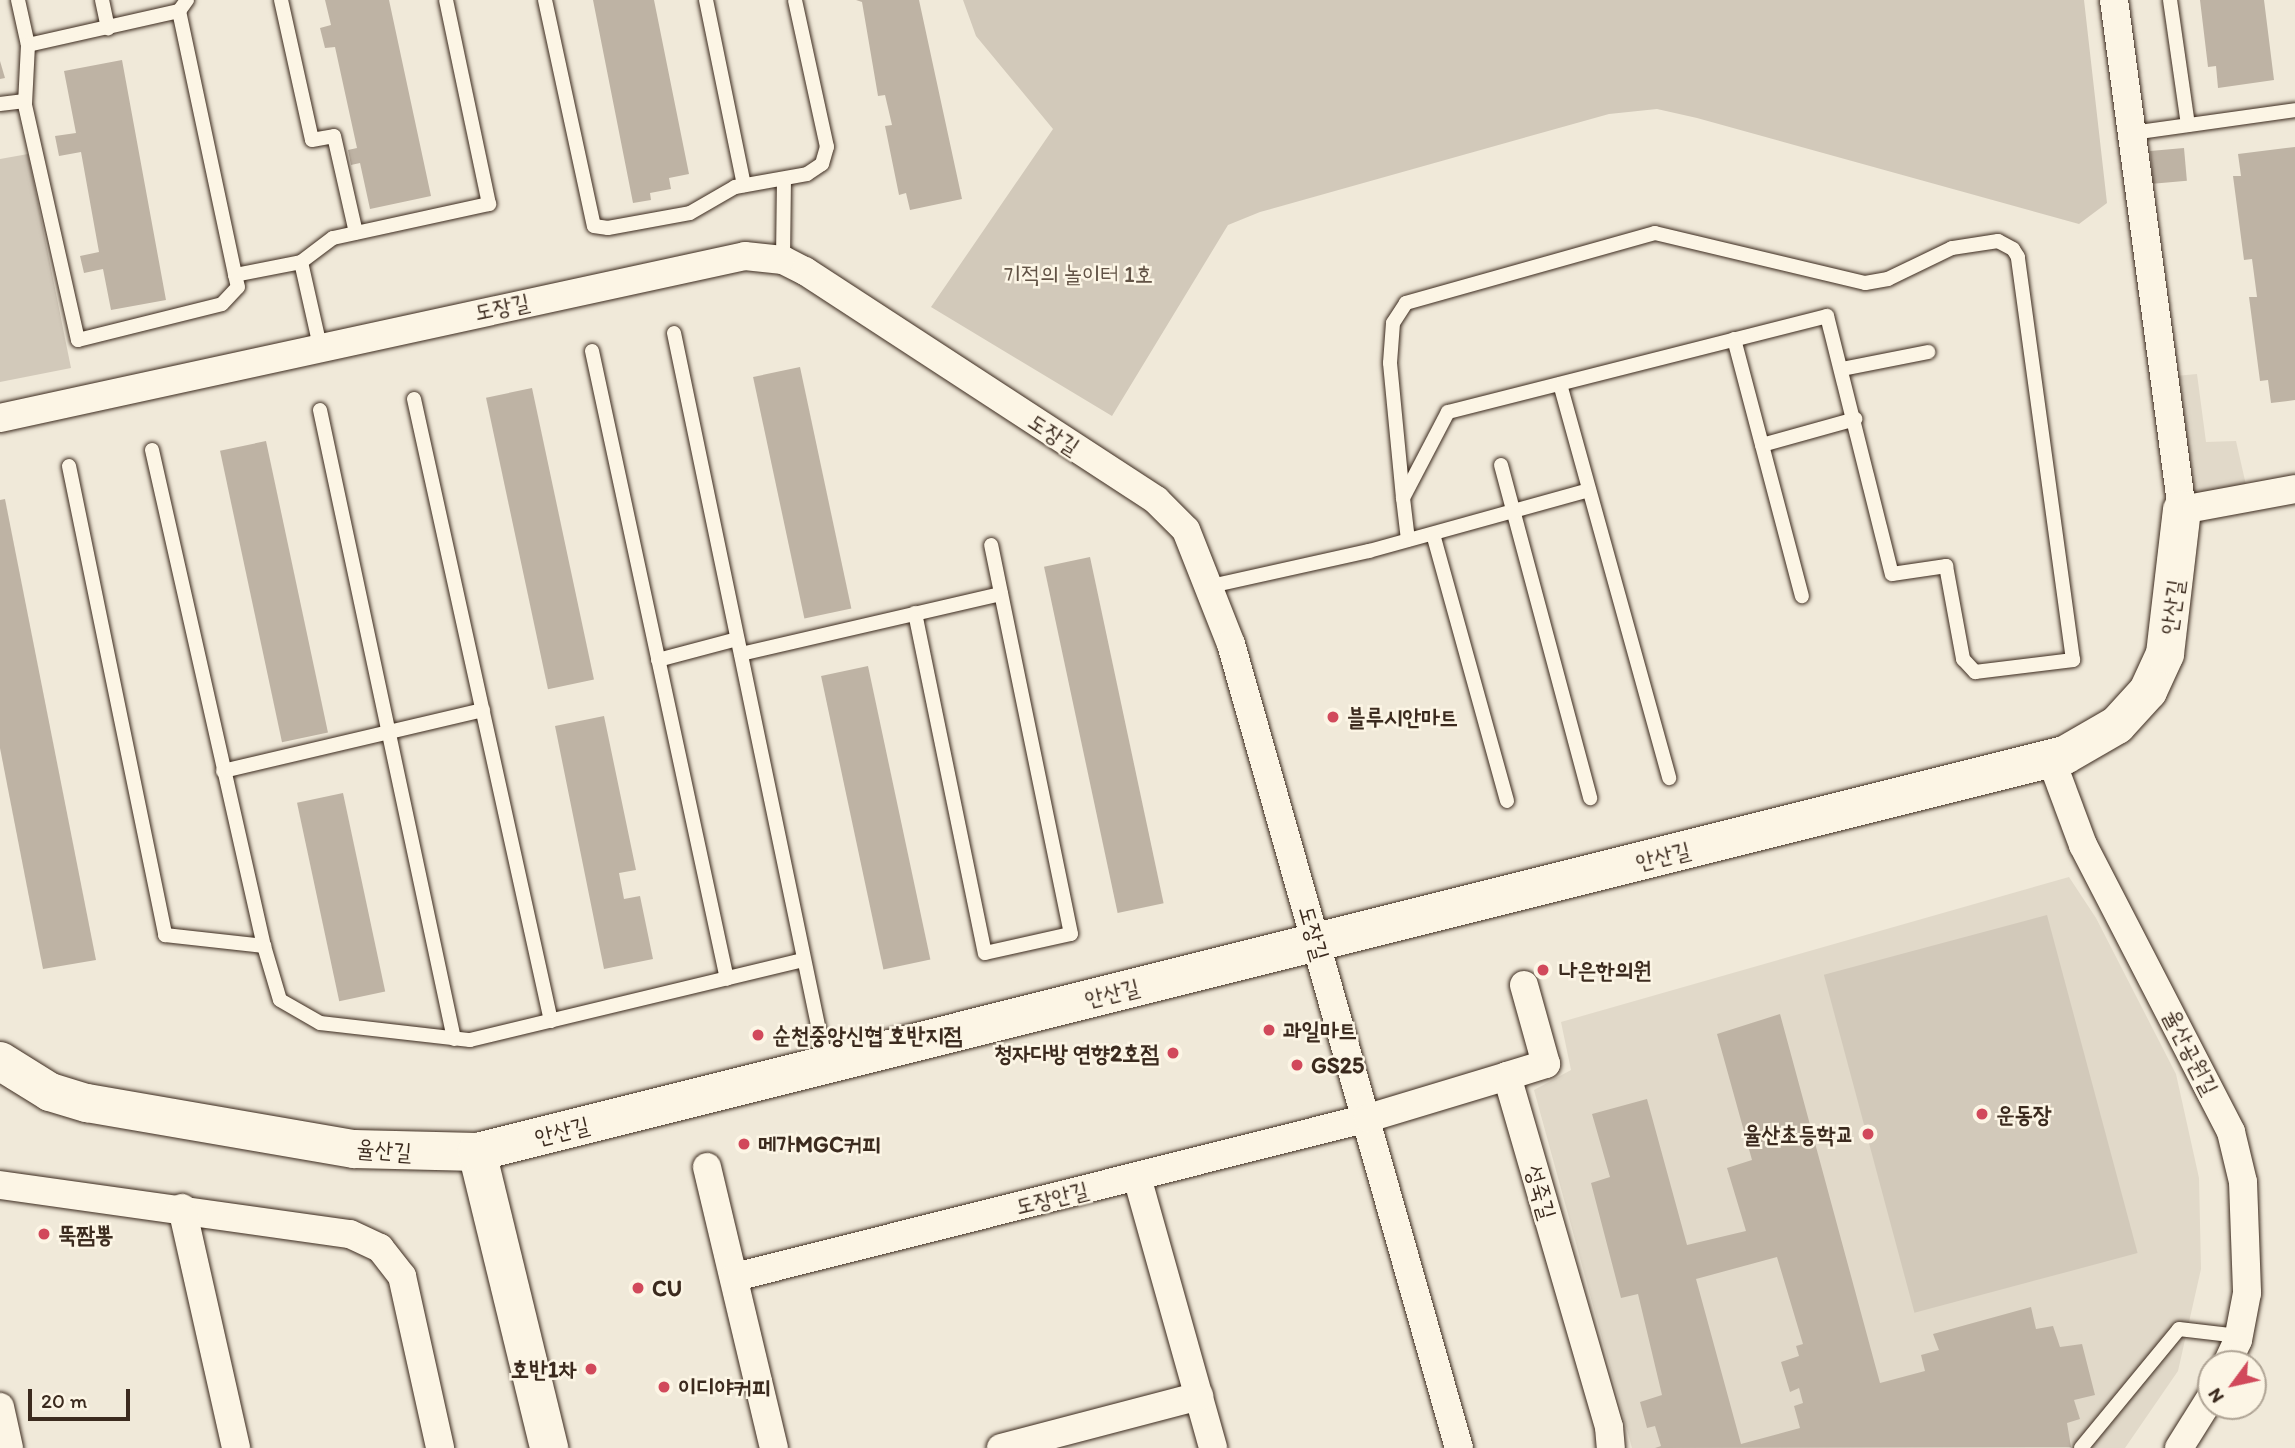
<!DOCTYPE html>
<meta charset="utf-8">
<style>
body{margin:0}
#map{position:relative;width:2295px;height:1448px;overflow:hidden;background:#f0e9d9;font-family:Itim,"Poor Story",sans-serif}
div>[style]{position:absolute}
.built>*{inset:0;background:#e1d9c9}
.green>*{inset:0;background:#d2c9ba;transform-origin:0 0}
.building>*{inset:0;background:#beb3a4;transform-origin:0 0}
.roads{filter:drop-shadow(0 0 2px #3b2a1e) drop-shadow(0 0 2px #3b2a1e)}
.lane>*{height:14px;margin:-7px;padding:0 7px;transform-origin:7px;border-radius:7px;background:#fcf5e5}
.street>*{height:28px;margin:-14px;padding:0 14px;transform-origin:14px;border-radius:14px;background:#fcf5e5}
.secondary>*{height:38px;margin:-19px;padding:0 19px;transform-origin:19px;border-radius:19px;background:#fcf5e5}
.dots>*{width:19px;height:19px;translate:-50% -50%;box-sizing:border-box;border:4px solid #fcf5e5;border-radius:50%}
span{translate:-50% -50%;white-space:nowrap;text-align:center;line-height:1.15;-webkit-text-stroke:5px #fcf5e5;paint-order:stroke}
.park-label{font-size:23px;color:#615245}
.street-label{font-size:23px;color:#3b2a1e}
.poi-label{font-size:23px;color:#3b2a1e;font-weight:700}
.left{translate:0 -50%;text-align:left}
.right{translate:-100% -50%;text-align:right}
.north{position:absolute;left:2197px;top:1350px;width:70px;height:70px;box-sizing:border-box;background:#fcf5e5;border:2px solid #afa495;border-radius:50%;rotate:237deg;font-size:19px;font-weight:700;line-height:28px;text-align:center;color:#3b2a1e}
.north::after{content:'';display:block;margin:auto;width:24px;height:32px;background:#d1495b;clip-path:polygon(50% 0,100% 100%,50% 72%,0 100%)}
.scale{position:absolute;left:28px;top:1389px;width:102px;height:32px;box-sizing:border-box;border:4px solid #3b2a1e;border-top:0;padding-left:9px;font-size:21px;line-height:24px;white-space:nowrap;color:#3b2a1e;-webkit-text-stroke:5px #fcf5e5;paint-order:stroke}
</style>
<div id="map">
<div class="built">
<i style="clip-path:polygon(2197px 374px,2206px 442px,2236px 441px,2246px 485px,2190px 496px,2175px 376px)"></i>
<i style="clip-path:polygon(2069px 877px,2096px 918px,2176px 1074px,2199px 1178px,2201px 1269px,2178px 1371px,2125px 1448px,1632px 1448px,1534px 1090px,1571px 1070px,1561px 1022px)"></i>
</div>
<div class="green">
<i style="clip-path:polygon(963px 0,2084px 0,2107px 203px,2079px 224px,1697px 118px,1657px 109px,1609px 114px,1260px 212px,1228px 225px,1112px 416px,931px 307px,1053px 129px,976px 36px)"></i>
<i style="clip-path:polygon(28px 154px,71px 368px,0 382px,0 159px)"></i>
<i style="left:2047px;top:915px;width:350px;height:231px;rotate:75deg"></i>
</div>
<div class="building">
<i style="clip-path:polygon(325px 0,389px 0,431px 196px,370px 209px,360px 163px,351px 165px,348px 150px,357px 148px,335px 47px,325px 48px,320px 28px,331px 25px)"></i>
<i style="clip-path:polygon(593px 0,654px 0,689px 174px,669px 178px,671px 189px,650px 193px,651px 200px,633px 203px)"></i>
<i style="clip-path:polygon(856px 0,919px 0,962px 199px,910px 210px,906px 193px,899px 195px,885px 126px,892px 125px,885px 95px,878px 96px,862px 2px)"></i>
<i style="clip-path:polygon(2200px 0,2264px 0,2274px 80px,2218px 88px,2216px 66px,2208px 67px)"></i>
<i style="clip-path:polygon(122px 60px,166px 300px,111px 310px,103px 269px,84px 273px,80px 256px,99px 252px,81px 152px,59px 156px,55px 136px,76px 133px,64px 71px)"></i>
<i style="clip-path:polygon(0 61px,5px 78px,0 79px)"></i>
<i style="clip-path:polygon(2295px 147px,2295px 400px,2271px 403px,2268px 380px,2260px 381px,2249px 297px,2257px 297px,2252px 259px,2244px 260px,2233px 176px,2241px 176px,2238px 154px)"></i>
<i style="left:2184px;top:148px;width:33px;height:34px;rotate:85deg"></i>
<i style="left:800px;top:367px;width:247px;height:48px;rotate:78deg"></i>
<i style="left:532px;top:388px;width:298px;height:47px;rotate:78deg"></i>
<i style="left:266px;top:441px;width:298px;height:47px;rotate:78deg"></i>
<i style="clip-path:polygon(5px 499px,96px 960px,43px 969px,0 748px,0 500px)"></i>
<i style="left:1090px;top:557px;width:354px;height:47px;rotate:78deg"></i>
<i style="left:868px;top:666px;width:300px;height:48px;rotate:78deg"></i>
<i style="clip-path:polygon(604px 716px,636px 870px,619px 873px,624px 899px,640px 896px,653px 959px,604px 969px,555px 726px)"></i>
<i style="left:343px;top:793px;width:203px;height:47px;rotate:78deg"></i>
<i style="clip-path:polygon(evenodd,1780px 1014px,1880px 1383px,1925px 1371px,1921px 1355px,1939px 1350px,1933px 1334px,2031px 1307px,2036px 1329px,2053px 1326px,2060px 1347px,2082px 1344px,2095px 1395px,2074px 1400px,2080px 1419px,2067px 1423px,2071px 1447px,1655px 1448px,1661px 1446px,1655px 1426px,1647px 1428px,1640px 1402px,1662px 1395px,1638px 1294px,1621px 1298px,1591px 1183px,1610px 1177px,1592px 1114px,1647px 1099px,1687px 1245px,1746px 1231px,1727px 1168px,1752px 1160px,1717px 1034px,1780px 1014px,1777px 1257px,1803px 1344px,1796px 1346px,1799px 1356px,1781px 1362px,1790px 1392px,1799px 1388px,1803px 1403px,1794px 1406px,1800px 1428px,1741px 1444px,1696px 1279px,1777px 1257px)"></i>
</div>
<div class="roads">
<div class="lane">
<i style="left:18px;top:0;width:46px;rotate:77.5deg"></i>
<i style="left:28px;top:45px;width:60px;rotate:92.9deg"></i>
<i style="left:25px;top:105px;width:241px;rotate:77.3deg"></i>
<i style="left:78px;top:340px;width:148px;rotate:-14deg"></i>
<i style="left:222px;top:304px;width:23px;rotate:-47deg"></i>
<i style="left:238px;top:287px;width:12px;rotate:-104deg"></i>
<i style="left:102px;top:0;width:29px;rotate:78deg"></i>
<i style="left:187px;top:0;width:14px;rotate:126deg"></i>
<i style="left:179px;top:11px;width:270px;rotate:78deg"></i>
<i style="left:235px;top:275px;width:67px;rotate:-11.1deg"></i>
<i style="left:301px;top:262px;width:40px;rotate:-37deg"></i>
<i style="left:333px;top:238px;width:160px;rotate:-12.3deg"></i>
<i style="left:489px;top:204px;width:208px;rotate:-101.9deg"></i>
<i style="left:281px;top:0;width:143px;rotate:77.5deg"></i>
<i style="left:312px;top:140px;width:22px;rotate:-10deg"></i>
<i style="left:334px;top:136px;width:99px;rotate:77.2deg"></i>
<i style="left:545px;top:0;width:231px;rotate:77.8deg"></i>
<i style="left:594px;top:226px;width:14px;rotate:8deg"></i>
<i style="left:608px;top:228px;width:83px;rotate:-10.4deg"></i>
<i style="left:690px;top:213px;width:52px;rotate:-30deg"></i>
<i style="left:735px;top:187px;width:73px;rotate:-10.2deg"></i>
<i style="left:807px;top:174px;width:18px;rotate:-34deg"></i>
<i style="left:822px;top:164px;width:18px;rotate:-74deg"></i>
<i style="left:827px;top:147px;width:150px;rotate:-102.3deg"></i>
<i style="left:706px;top:0;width:189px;rotate:78.4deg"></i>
<i style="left:2170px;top:0;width:126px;rotate:81.8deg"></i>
<i style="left:28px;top:45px;width:155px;rotate:-12.7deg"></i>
<i style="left:0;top:104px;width:25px;rotate:-7deg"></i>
<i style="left:2132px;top:133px;width:165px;rotate:-8deg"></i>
<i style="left:783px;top:260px;width:81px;rotate:-89.3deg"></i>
<i style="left:301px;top:262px;width:86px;rotate:77.3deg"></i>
<i style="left:674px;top:333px;width:747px;rotate:78.25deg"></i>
<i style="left:1734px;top:339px;width:266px;rotate:75.2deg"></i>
<i style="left:592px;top:351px;width:642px;rotate:77.87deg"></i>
<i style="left:1842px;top:369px;width:88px;rotate:-11.2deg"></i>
<i style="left:1560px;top:384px;width:409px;rotate:74.5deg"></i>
<i style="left:414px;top:399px;width:637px;rotate:77.58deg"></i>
<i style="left:320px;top:410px;width:643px;rotate:77.97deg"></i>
<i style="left:1762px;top:445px;width:97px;rotate:-15.6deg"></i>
<i style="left:152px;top:450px;width:508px;rotate:77.28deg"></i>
<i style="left:264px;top:946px;width:56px;rotate:73.5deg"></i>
<i style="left:280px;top:1000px;width:46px;rotate:29.9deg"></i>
<i style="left:320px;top:1023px;width:151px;rotate:6.5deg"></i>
<i style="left:470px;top:1040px;width:343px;rotate:-13.5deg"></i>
<i style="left:1501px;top:465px;width:345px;rotate:75deg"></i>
<i style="left:69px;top:466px;width:479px;rotate:78.4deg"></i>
<i style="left:165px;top:935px;width:100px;rotate:6.3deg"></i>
<i style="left:1403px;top:498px;width:97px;rotate:-62.4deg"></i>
<i style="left:1448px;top:412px;width:391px;rotate:-14.2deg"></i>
<i style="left:1827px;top:316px;width:266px;rotate:75.9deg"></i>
<i style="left:1892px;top:574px;width:55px;rotate:-8.4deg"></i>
<i style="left:1946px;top:566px;width:95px;rotate:79.6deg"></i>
<i style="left:1963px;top:659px;width:18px;rotate:47deg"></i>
<i style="left:1975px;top:672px;width:99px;rotate:-7deg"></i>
<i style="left:2073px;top:660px;width:407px;rotate:-97.8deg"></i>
<i style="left:2018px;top:257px;width:9px;rotate:-122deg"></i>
<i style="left:2013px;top:249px;width:17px;rotate:-152deg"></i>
<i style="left:1998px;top:241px;width:47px;rotate:171.3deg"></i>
<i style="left:1952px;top:248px;width:71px;rotate:154.2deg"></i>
<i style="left:1888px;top:279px;width:23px;rotate:170deg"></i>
<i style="left:1865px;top:283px;width:216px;rotate:-166.6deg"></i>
<i style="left:1655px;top:233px;width:259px;rotate:164.3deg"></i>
<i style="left:1406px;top:303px;width:24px;rotate:123deg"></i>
<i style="left:1393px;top:323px;width:40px;rotate:94.3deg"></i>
<i style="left:1390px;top:363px;width:136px;rotate:84.5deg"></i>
<i style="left:1403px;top:498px;width:42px;rotate:83.2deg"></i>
<i style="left:1433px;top:534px;width:277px;rotate:74.5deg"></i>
<i style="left:1211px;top:586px;width:162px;rotate:-12.5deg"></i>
<i style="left:1369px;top:551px;width:228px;rotate:-15.5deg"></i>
<i style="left:915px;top:613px;width:347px;rotate:78.4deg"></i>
<i style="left:985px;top:953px;width:88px;rotate:-12.5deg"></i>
<i style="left:1071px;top:934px;width:397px;rotate:-101.6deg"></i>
<i style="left:741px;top:654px;width:267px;rotate:-13deg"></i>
<i style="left:658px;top:660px;width:82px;rotate:-14.9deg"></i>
<i style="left:223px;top:771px;width:267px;rotate:-13.2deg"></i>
<i style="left:2081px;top:1448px;width:154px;rotate:-50.5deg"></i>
<i style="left:2179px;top:1329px;width:60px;rotate:6.7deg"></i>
</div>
<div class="street">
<i style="left:2114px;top:0;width:515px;rotate:82.41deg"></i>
<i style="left:2182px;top:510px;width:115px;rotate:-10.5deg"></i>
<i style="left:0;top:418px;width:762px;rotate:-12.27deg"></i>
<i style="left:745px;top:256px;width:38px;rotate:6deg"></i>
<i style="left:783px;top:260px;width:25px;rotate:27deg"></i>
<i style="left:805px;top:271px;width:419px;rotate:33.1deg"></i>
<i style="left:1156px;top:500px;width:42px;rotate:45deg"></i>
<i style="left:1186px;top:530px;width:123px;rotate:68.5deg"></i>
<i style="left:1231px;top:644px;width:836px;rotate:74.17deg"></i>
<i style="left:2051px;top:759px;width:92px;rotate:69.6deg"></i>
<i style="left:2083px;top:845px;width:323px;rotate:62.7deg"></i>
<i style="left:2231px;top:1132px;width:51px;rotate:76.5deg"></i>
<i style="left:2243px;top:1182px;width:111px;rotate:87.9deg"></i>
<i style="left:2247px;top:1293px;width:48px;rotate:100.8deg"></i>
<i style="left:2238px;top:1340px;width:26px;rotate:115deg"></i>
<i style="left:1507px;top:1076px;width:41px;rotate:-17.1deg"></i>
<i style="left:1546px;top:1064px;width:82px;rotate:-105.6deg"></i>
<i style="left:707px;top:1167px;width:289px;rotate:76.6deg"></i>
<i style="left:1137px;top:1177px;width:281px;rotate:74.3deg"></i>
<i style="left:0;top:1185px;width:353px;rotate:8deg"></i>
<i style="left:350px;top:1234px;width:33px;rotate:25deg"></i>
<i style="left:380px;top:1248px;width:36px;rotate:52deg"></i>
<i style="left:402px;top:1276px;width:176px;rotate:77.5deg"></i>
<i style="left:182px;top:1208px;width:246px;rotate:77.3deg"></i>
<i style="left:735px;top:1277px;width:653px;rotate:-14.1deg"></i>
<i style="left:1368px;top:1118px;width:145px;rotate:-16.8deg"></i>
<i style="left:1507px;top:1076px;width:366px;rotate:73.8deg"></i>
<i style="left:1609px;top:1427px;width:21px;rotate:85deg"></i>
<i style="left:0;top:1407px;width:42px;rotate:77.6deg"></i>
<i style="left:1001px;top:1448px;width:205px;rotate:-14.7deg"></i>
<i style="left:2179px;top:1448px;width:60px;rotate:-57.9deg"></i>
</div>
<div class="secondary">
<i style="left:0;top:1061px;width:59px;rotate:31.8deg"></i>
<i style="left:50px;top:1092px;width:39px;rotate:17deg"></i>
<i style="left:87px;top:1103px;width:271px;rotate:9.8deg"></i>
<i style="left:354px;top:1149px;width:123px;rotate:1.4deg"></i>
<i style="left:477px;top:1152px;width:305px;rotate:76.3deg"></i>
<i style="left:477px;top:1152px;width:1637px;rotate:-14.04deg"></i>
<i style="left:2065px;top:755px;width:60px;rotate:-30deg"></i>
<i style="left:2117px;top:725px;width:46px;rotate:-47.6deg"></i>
<i style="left:2148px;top:691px;width:41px;rotate:-65.3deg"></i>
<i style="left:2165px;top:654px;width:145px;rotate:-83.3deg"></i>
</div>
</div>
<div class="dots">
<i style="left:1333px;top:717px;background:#d1495b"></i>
<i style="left:1543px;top:970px;background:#d1495b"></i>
<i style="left:1269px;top:1030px;background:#d1495b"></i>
<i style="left:758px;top:1035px;background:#d1495b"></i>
<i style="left:1173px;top:1053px;background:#d1495b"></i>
<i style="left:1297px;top:1065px;background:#d1495b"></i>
<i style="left:1982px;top:1114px;background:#d1495b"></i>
<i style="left:1868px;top:1134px;background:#d1495b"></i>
<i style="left:744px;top:1144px;background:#d1495b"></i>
<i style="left:44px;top:1234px;background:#d1495b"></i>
<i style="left:638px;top:1288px;background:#d1495b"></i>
<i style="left:591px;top:1369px;background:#d1495b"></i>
<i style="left:664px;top:1387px;background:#d1495b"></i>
</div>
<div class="park-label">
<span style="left:1078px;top:274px">기적의 놀이터 1호</span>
</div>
<div class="street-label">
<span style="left:502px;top:307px;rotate:-12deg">도장길</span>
<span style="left:1054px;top:434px;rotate:33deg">도장길</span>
<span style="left:2172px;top:607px;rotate:-82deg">안산길</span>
<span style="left:1663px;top:856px;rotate:-14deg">안산길</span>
<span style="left:1314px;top:933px;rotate:74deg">도장길</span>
<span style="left:1112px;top:993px;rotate:-14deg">안산길</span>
<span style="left:2191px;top:1052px;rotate:63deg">율산공원길</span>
<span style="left:562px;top:1131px;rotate:-14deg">안산길</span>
<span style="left:384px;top:1150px;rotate:4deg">율산길</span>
<span style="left:1541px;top:1192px;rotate:74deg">성죽길</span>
<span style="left:1052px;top:1198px;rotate:-14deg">도장안길</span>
</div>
<div class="poi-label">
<span class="left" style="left:1347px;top:717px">블루시안마트</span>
<span class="left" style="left:1559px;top:970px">나은한의원</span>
<span class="left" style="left:1283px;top:1030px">과일마트</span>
<span class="left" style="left:772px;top:1035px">순천중앙신협 호반지점</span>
<span class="right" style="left:1159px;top:1053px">청자다방 연향2호점</span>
<span class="left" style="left:1311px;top:1065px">GS25</span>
<span class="left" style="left:1996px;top:1114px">운동장</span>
<span class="right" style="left:1854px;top:1134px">율산초등학교</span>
<span class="left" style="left:758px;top:1144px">메가MGC커피</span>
<span class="left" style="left:58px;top:1234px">뚝짬뽕</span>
<span class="left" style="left:652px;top:1288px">CU</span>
<span class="right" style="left:577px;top:1369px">호반1차</span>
<span class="left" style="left:678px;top:1387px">이디야커피</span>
</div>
<div class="north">N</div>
<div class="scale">20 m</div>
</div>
